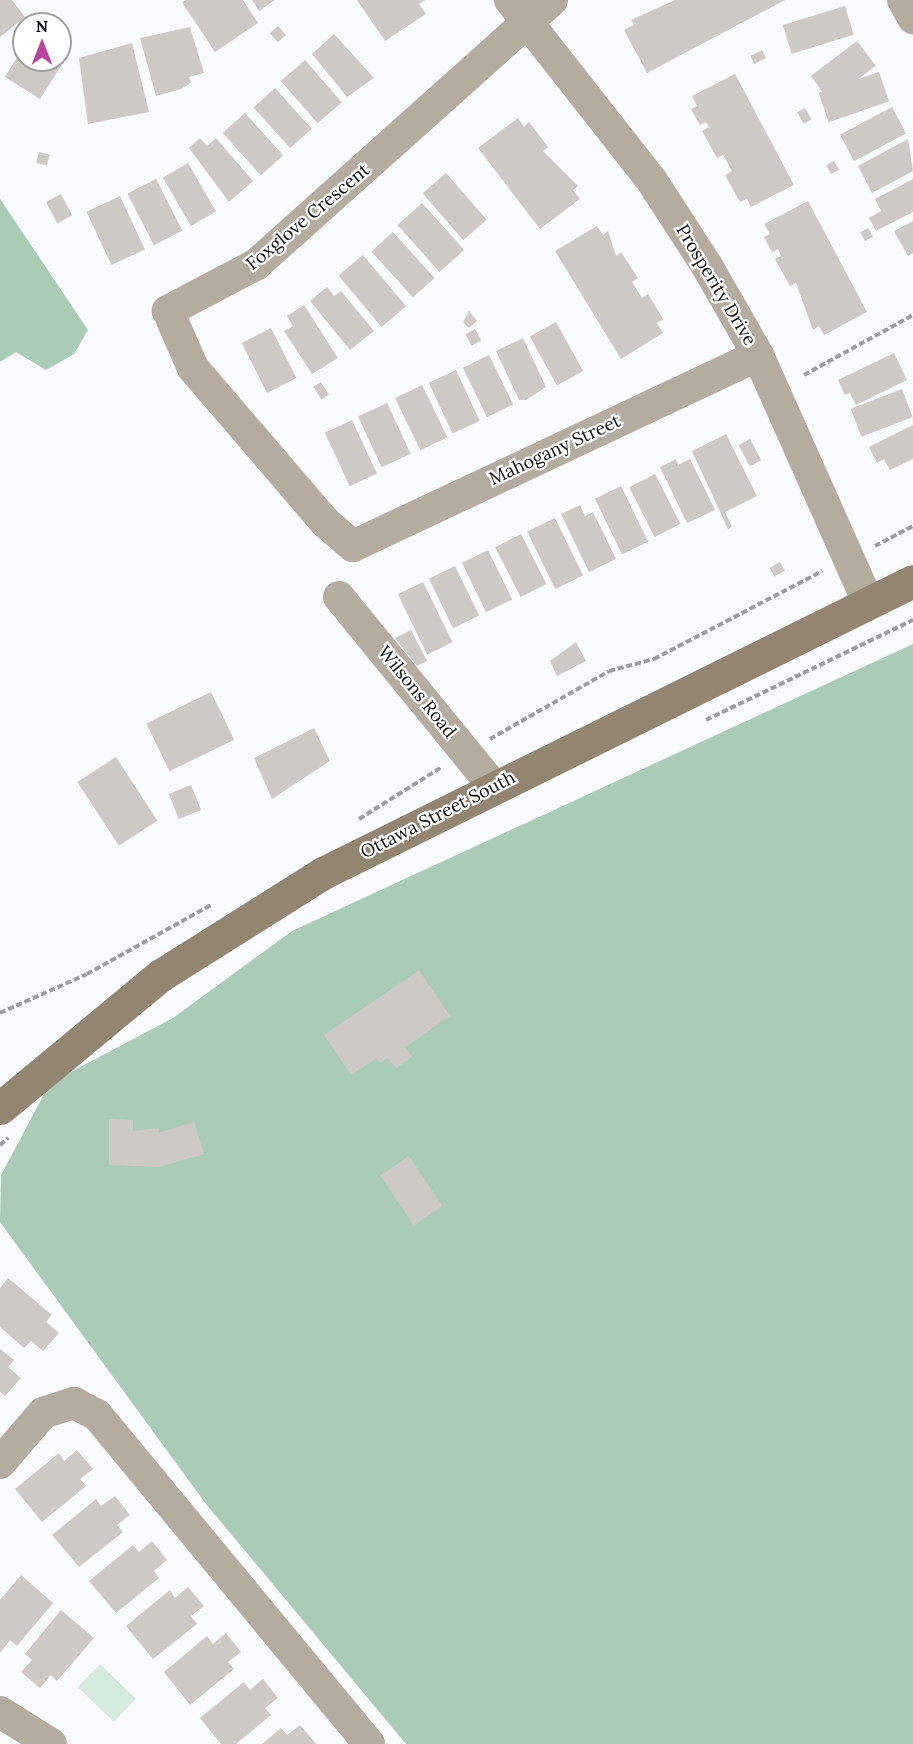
<!DOCTYPE html>
<style>
body{margin:0}
#map{position:relative;width:913px;height:1744px;overflow:hidden;background:#fafbff;font-family:Lora,serif}
div>[style]{position:absolute}
.green>*{inset:0;background:#d6ebde;transform-origin:0 0}
.forest>*{inset:0;background:#aacbb6}
.building>*{inset:0;background:#cdc9c5;transform-origin:0 0}
.path>*{height:4px;margin-top:-2px;transform-origin:0;background:repeating-linear-gradient(90deg,#9c9da0 0 6px,transparent 0 9px)}
.minor>*{height:32px;margin:-16px;padding:0 16px;transform-origin:16px;border-radius:16px;background:#b4ac9f}
.secondary>*{height:33px;margin:-16.5px;padding:0 16.5px;transform-origin:16.5px;border-radius:16.5px;background:#928673}
span{translate:-50% -50%;white-space:nowrap;text-align:center;line-height:1.15;-webkit-text-stroke:4.5px #fff;paint-order:stroke}
.street-label{font-size:18px;color:#0d0e0f}
.north{position:absolute;left:12px;top:12px;width:60px;height:60px;box-sizing:border-box;background:#fff;border:2px solid #9e9f9f;border-radius:50%;rotate:0deg;font-size:16px;font-weight:700;line-height:24px;text-align:center;color:#0d0e0f}
.north::after{content:'';display:block;margin:auto;width:21px;height:27px;background:#b9449c;clip-path:polygon(50% 0,100% 100%,50% 72%,0 100%)}
</style>
<div id="map">
<div class="green">
<i style="left:100px;top:1664px;width:50px;height:32px;rotate:44deg"></i>
</div>
<div class="forest">
<i style="clip-path:polygon(0 199px,88px 330px,74px 354px,46px 370px,16px 352px,0 362px)"></i>
<i style="clip-path:polygon(913px 644px,913px 1744px,406px 1744px,206px 1504px,0 1222px,1px 1175px,50px 1083px,173px 1018px,292px 931px)"></i>
</div>
<div class="building">
<i style="clip-path:polygon(0 0,12px 0,25px 17px,0 37px)"></i>
<i style="clip-path:polygon(186px 0,243px 0,258px 23px,215px 52px,182px 2px)"></i>
<i style="clip-path:polygon(252px 0,275px 0,259px 11px)"></i>
<i style="clip-path:polygon(357px 0,425px 0,419px 4px,426px 14px,385px 41px)"></i>
<i style="clip-path:polygon(675px 0,785px 0,647px 73px,624px 30px,634px 25px,631px 20px)"></i>
<i style="left:845px;top:6px;width:30px;height:65px;rotate:73deg"></i>
<i style="left:278px;top:26px;width:12px;height:11px;rotate:48deg"></i>
<i style="clip-path:polygon(190px 27px,204px 73px,189px 77px,191px 83px,181px 89px,156px 96px,140px 38px)"></i>
<i style="clip-path:polygon(334px 34px,374px 78px,347px 97px,312px 54px)"></i>
<i style="left:857px;top:41px;width:31px;height:58px;rotate:53deg"></i>
<i style="clip-path:polygon(132px 43px,149px 112px,88px 124px,79px 58px)"></i>
<i style="clip-path:polygon(24px 46px,24px 60px,66px 58px,40px 99px,5px 77px)"></i>
<i style="left:762px;top:50px;width:9px;height:13px;rotate:63deg"></i>
<i style="left:305px;top:60px;width:56px;height:32px;rotate:49deg"></i>
<i style="left:879px;top:72px;width:31px;height:64px;rotate:71deg"></i>
<i style="clip-path:polygon(735px 74px,794px 185px,751px 207px,747px 199px,740px 202px,725px 175px,732px 171px,723px 155px,717px 158px,702px 131px,709px 127px,706px 122px,700px 125px,691px 109px,697px 106px,692px 96px)"></i>
<i style="left:275px;top:88px;width:55px;height:29px;rotate:48deg"></i>
<i style="left:892px;top:107px;width:30px;height:59px;rotate:62deg"></i>
<i style="left:805px;top:108px;width:13px;height:9px;rotate:61deg"></i>
<i style="left:245px;top:113px;width:57px;height:30px;rotate:48deg"></i>
<i style="clip-path:polygon(518px 118px,524px 127px,529px 122px,548px 147px,543px 151px,578px 186px,573px 190px,580px 199px,540px 229px,478px 148px)"></i>
<i style="clip-path:polygon(200px 138px,207px 146px,216px 138px,253px 181px,229px 202px,189px 148px)"></i>
<i style="clip-path:polygon(908px 139px,913px 171px,872px 193px,858px 166px)"></i>
<i style="left:39px;top:152px;width:11px;height:11px;rotate:15deg"></i>
<i style="left:834px;top:161px;width:10px;height:9px;rotate:61deg"></i>
<i style="left:188px;top:163px;width:56px;height:29px;rotate:60deg"></i>
<i style="left:446px;top:173px;width:62px;height:31px;rotate:49deg"></i>
<i style="left:156px;top:179px;width:58px;height:32px;rotate:63deg"></i>
<i style="clip-path:polygon(913px 179px,913px 212px,876px 231px,869px 218px,881px 211px,875px 199px)"></i>
<i style="left:61px;top:194px;width:24px;height:17px;rotate:62deg"></i>
<i style="left:120px;top:196px;width:59px;height:37px;rotate:65deg"></i>
<i style="clip-path:polygon(808px 201px,867px 312px,824px 335px,819px 326px,813px 330px,796px 283px,790px 286px,775px 259px,781px 256px,778px 249px,772px 252px,764px 237px,770px 234px,764px 224px)"></i>
<i style="left:422px;top:203px;width:63px;height:33px;rotate:48deg"></i>
<i style="clip-path:polygon(913px 221px,913px 253px,908px 256px,894px 231px)"></i>
<i style="clip-path:polygon(597px 226px,603px 235px,608px 231px,616px 256px,621px 252px,638px 278px,632px 282px,642px 298px,648px 294px,663px 319px,657px 323px,663px 333px,621px 359px,555px 251px)"></i>
<i style="left:868px;top:228px;width:10px;height:9px;rotate:61deg"></i>
<i style="left:393px;top:232px;width:62px;height:29px;rotate:48deg"></i>
<i style="left:363px;top:255px;width:67px;height:32px;rotate:50deg"></i>
<i style="clip-path:polygon(327px 287px,334px 296px,341px 291px,374px 331px,350px 350px,310px 301px)"></i>
<i style="clip-path:polygon(304px 305px,338px 358px,312px 374px,284px 331px,293px 326px,287px 316px)"></i>
<i style="clip-path:polygon(469px 311px,477px 321px,469px 328px,463px 322px)"></i>
<i style="left:556px;top:322px;width:56px;height:30px;rotate:61deg"></i>
<i style="left:271px;top:328px;width:56px;height:33px;rotate:63deg"></i>
<i style="left:475px;top:329px;width:13px;height:11px;rotate:61deg"></i>
<i style="clip-path:polygon(523px 338px,546px 387px,526px 400px,519px 400px,496px 351px)"></i>
<i style="clip-path:polygon(894px 353px,907px 380px,856px 405px,850px 393px,845px 395px,838px 380px)"></i>
<i style="left:489px;top:355px;width:55px;height:29px;rotate:64deg"></i>
<i style="left:456px;top:370px;width:56px;height:30px;rotate:65deg"></i>
<i style="left:321px;top:382px;width:15px;height:9px;rotate:58deg"></i>
<i style="left:422px;top:385px;width:58px;height:30px;rotate:64deg"></i>
<i style="left:902px;top:389px;width:30px;height:55px;rotate:69deg"></i>
<i style="left:387px;top:403px;width:56px;height:32px;rotate:65deg"></i>
<i style="left:352px;top:420px;width:59px;height:30px;rotate:65deg"></i>
<i style="clip-path:polygon(913px 425px,913px 459px,890px 470px,884px 459px,877px 463px,869px 447px)"></i>
<i style="clip-path:polygon(726px 434px,757px 496px,725px 512px,732px 527px,728px 529px,692px 451px)"></i>
<i style="left:750px;top:439px;width:24px;height:13px;rotate:62deg"></i>
<i style="clip-path:polygon(676px 459px,678px 465px,690px 459px,715px 510px,687px 523px,660px 467px)"></i>
<i style="left:655px;top:474px;width:56px;height:29px;rotate:63deg"></i>
<i style="left:621px;top:486px;width:62px;height:29px;rotate:64deg"></i>
<i style="clip-path:polygon(580px 505px,585px 516px,593px 512px,616px 559px,589px 572px,561px 514px)"></i>
<i style="left:555px;top:518px;width:64px;height:31px;rotate:64deg"></i>
<i style="left:521px;top:534px;width:56px;height:29px;rotate:63deg"></i>
<i style="left:488px;top:550px;width:55px;height:29px;rotate:64deg"></i>
<i style="left:780px;top:562px;width:10px;height:12px;rotate:61deg"></i>
<i style="left:455px;top:566px;width:55px;height:29px;rotate:64deg"></i>
<i style="left:423px;top:582px;width:67px;height:28px;rotate:64deg"></i>
<i style="clip-path:polygon(411px 630px,427px 661px,417px 666px,395px 638px)"></i>
<i style="clip-path:polygon(576px 642px,586px 661px,557px 676px,550px 661px)"></i>
<i style="left:211px;top:692px;width:53px;height:72px;rotate:64deg"></i>
<i style="clip-path:polygon(314px 728px,330px 761px,272px 799px,254px 758px)"></i>
<i style="left:116px;top:757px;width:76px;height:46px;rotate:57deg"></i>
<i style="left:191px;top:785px;width:27px;height:24px;rotate:68deg"></i>
<i style="clip-path:polygon(419px 970px,450px 1016px,405px 1047px,412px 1057px,396px 1068px,388px 1058px,380px 1063px,376px 1058px,351px 1075px,324px 1035px)"></i>
<i style="clip-path:polygon(109px 1119px,133px 1120px,133px 1131px,159px 1128px,158px 1133px,194px 1122px,204px 1154px,160px 1167px,109px 1165px)"></i>
<i style="left:409px;top:1156px;width:60px;height:35px;rotate:56deg"></i>
<i style="clip-path:polygon(8px 1278px,52px 1315px,46px 1322px,59px 1333px,43px 1351px,31px 1341px,24px 1348px,0 1327px,0 1288px)"></i>
<i style="clip-path:polygon(0 1349px,14px 1360px,8px 1367px,21px 1378px,5px 1396px,0 1392px)"></i>
<i style="clip-path:polygon(77px 1450px,93px 1469px,80px 1479px,86px 1486px,42px 1522px,15px 1489px,59px 1453px,64px 1461px)"></i>
<i style="clip-path:polygon(115px 1496px,130px 1515px,117px 1525px,123px 1532px,79px 1567px,52px 1535px,96px 1499px,101px 1506px)"></i>
<i style="clip-path:polygon(152px 1541px,167px 1560px,154px 1571px,159px 1578px,116px 1613px,89px 1581px,133px 1545px,139px 1552px)"></i>
<i style="clip-path:polygon(21px 1575px,53px 1603px,17px 1646px,10px 1640px,0 1653px,0 1600px)"></i>
<i style="clip-path:polygon(188px 1587px,204px 1606px,191px 1616px,197px 1624px,153px 1659px,126px 1626px,170px 1590px,175px 1598px)"></i>
<i style="clip-path:polygon(61px 1610px,94px 1638px,57px 1681px,51px 1675px,40px 1688px,21px 1672px,32px 1660px,25px 1654px)"></i>
<i style="clip-path:polygon(226px 1633px,241px 1652px,228px 1662px,234px 1669px,190px 1705px,164px 1672px,207px 1636px,213px 1644px)"></i>
<i style="clip-path:polygon(263px 1679px,278px 1698px,265px 1708px,271px 1715px,236px 1744px,221px 1744px,200px 1718px,244px 1682px,250px 1690px)"></i>
<i style="clip-path:polygon(300px 1725px,316px 1744px,262px 1744px,281px 1728px,287px 1735px)"></i>
</div>
<div class="path">
<i style="left:804px;top:375px;width:124px;rotate:-28.8deg"></i>
<i style="left:875px;top:546px;width:43px;rotate:-27.8deg"></i>
<i style="left:706px;top:720px;width:230px;rotate:-25.8deg"></i>
<i style="left:490px;top:739px;width:137px;rotate:-29.7deg"></i>
<i style="left:609px;top:671px;width:47px;rotate:-14.9deg"></i>
<i style="left:654px;top:659px;width:190px;rotate:-27.6deg"></i>
<i style="left:359px;top:819px;width:98px;rotate:-32.1deg"></i>
<i style="left:0;top:1013px;width:95px;rotate:-24.1deg"></i>
<i style="left:87px;top:974px;width:144px;rotate:-29.1deg"></i>
<i style="left:0;top:1145px;width:11px;rotate:-41deg"></i>
</div>
<div class="minor">
<i style="left:510px;top:0;width:230px;rotate:51.9deg"></i>
<i style="left:652px;top:181px;width:101px;rotate:57.1deg"></i>
<i style="left:707px;top:266px;width:103px;rotate:60.2deg"></i>
<i style="left:758px;top:355px;width:270px;rotate:66deg"></i>
<i style="left:552px;top:0;width:396px;rotate:138.2deg"></i>
<i style="left:257px;top:264px;width:101px;rotate:152.2deg"></i>
<i style="left:168px;top:311px;width:62px;rotate:66.3deg"></i>
<i style="left:193px;top:368px;width:203px;rotate:49.4deg"></i>
<i style="left:325px;top:522px;width:37px;rotate:41deg"></i>
<i style="left:353px;top:546px;width:448px;rotate:-25.2deg"></i>
<i style="left:903px;top:0;width:21px;rotate:61deg"></i>
<i style="left:339px;top:597px;width:245px;rotate:50.8deg"></i>
<i style="left:0;top:1463px;width:66px;rotate:-49.3deg"></i>
<i style="left:43px;top:1413px;width:33px;rotate:-18deg"></i>
<i style="left:74px;top:1403px;width:26px;rotate:28deg"></i>
<i style="left:97px;top:1415px;width:427px;rotate:50.4deg"></i>
<i style="left:0;top:1712px;width:60px;rotate:32.1deg"></i>
</div>
<div class="secondary">
<i style="left:0;top:1108px;width:209px;rotate:-39.6deg"></i>
<i style="left:161px;top:975px;width:191px;rotate:-32.2deg"></i>
<i style="left:323px;top:873px;width:658px;rotate:-26.33deg"></i>
</div>
<div class="street-label">
<span style="left:308px;top:217px;rotate:-40deg">Foxglove Crescent</span>
<span style="left:716px;top:285px;rotate:59deg">Prosperity Drive</span>
<span style="left:555px;top:450px;rotate:-25deg">Mahogany Street</span>
<span style="left:417px;top:692px;rotate:51deg">Wilsons Road</span>
<span style="left:438px;top:815px;rotate:-27deg">Ottawa Street South</span>
</div>
<div class="north">N</div>
</div>
